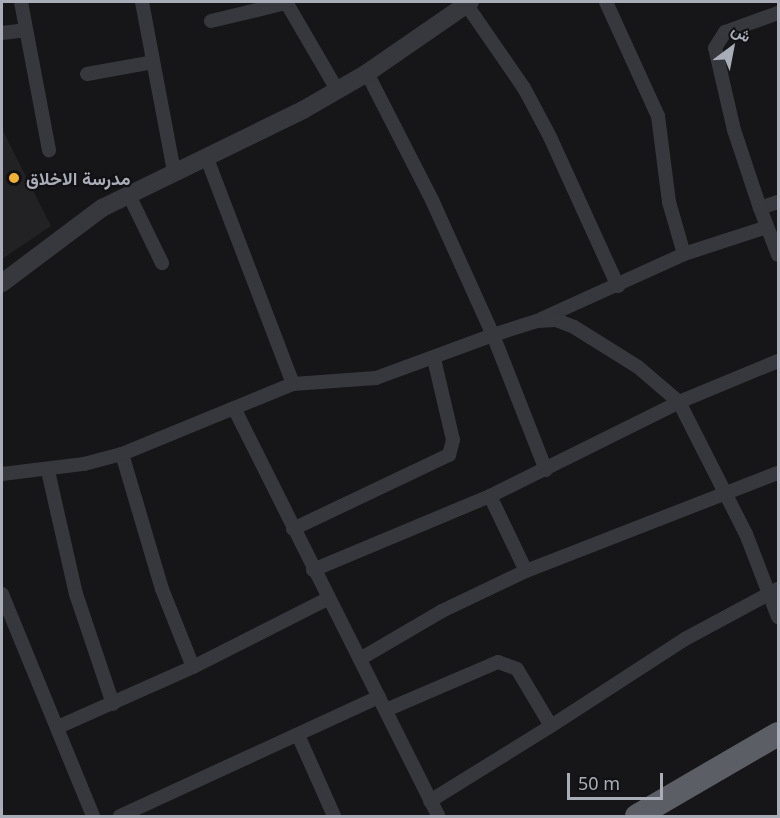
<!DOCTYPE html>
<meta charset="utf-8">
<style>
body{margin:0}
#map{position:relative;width:780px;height:818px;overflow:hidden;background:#161618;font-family:"Noto Sans",Vazirmatn,sans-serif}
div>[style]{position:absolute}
.built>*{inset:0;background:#222225}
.minor>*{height:14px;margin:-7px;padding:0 7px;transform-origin:7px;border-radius:7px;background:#37383d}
.tertiary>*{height:18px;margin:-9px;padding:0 9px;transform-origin:9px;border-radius:9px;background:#37383d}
.trunk>*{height:24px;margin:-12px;padding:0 12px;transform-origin:12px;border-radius:12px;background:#5b5e65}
.dots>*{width:16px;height:16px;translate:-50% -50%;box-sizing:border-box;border:3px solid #111113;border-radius:50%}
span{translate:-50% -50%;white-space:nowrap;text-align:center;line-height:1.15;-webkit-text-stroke:4.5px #111113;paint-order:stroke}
.poi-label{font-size:18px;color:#a8adb8;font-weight:700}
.left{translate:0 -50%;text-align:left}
.frame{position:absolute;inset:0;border:3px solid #a8adb8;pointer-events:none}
.north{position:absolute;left:702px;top:18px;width:60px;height:60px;-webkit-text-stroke:4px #111113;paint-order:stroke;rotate:32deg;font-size:16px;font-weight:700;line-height:24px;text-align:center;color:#a8adb8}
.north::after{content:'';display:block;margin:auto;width:21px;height:27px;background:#a8adb8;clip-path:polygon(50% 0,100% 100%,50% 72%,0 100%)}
.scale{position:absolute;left:567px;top:773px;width:96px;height:27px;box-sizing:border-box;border:3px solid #a8adb8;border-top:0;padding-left:8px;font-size:18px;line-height:21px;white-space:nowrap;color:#a8adb8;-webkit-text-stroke:4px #111113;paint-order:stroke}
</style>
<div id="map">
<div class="built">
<i style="clip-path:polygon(2px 129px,51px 226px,2px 259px)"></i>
</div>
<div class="minor">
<i style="left:21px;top:2px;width:151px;rotate:79.3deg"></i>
<i style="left:142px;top:2px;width:173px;rotate:79.3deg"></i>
<i style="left:286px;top:2px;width:99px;rotate:59.8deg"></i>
<i style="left:606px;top:2px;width:125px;rotate:65.5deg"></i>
<i style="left:658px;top:116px;width:87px;rotate:82.7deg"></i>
<i style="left:669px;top:202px;width:54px;rotate:73.9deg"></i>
<i style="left:466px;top:4px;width:102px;rotate:55.4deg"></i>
<i style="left:524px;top:88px;width:55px;rotate:62deg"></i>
<i style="left:550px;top:137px;width:164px;rotate:65.5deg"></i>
<i style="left:211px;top:21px;width:77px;rotate:-13.5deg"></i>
<i style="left:2px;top:33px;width:23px;rotate:-7deg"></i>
<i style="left:367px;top:73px;width:143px;rotate:62.9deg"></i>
<i style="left:432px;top:200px;width:148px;rotate:65.7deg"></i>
<i style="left:493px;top:335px;width:145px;rotate:68.6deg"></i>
<i style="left:87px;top:74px;width:67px;rotate:-10.3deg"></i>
<i style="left:206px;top:156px;width:244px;rotate:69.1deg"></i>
<i style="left:128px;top:193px;width:78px;rotate:64.1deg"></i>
<i style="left:778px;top:202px;width:19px;rotate:162deg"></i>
<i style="left:760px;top:208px;width:50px;rotate:69deg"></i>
<i style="left:760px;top:208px;width:82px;rotate:-108.4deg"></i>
<i style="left:734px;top:130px;width:84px;rotate:-103deg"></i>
<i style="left:715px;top:48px;width:19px;rotate:-58deg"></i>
<i style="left:725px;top:32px;width:56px;rotate:-19.7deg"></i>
<i style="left:541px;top:319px;width:157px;rotate:-24.4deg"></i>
<i style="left:684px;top:254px;width:87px;rotate:-18deg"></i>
<i style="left:234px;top:408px;width:456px;rotate:63.4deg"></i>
<i style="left:122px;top:454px;width:141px;rotate:73.5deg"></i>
<i style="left:162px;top:589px;width:84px;rotate:68.3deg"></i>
<i style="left:48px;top:471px;width:126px;rotate:77.2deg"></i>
<i style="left:76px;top:594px;width:116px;rotate:71.4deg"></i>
<i style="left:2px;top:474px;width:83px;rotate:-7deg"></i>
<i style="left:84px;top:464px;width:39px;rotate:-15deg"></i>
<i style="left:122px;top:454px;width:185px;rotate:-22.3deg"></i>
<i style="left:293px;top:384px;width:83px;rotate:-4.1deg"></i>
<i style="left:376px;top:378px;width:125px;rotate:-20.2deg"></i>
<i style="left:493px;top:335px;width:46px;rotate:-17.7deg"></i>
<i style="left:537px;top:321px;width:19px;rotate:-3deg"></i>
<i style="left:556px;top:320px;width:19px;rotate:21deg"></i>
<i style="left:574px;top:327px;width:75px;rotate:32deg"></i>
<i style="left:638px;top:367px;width:54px;rotate:40.5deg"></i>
<i style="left:679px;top:402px;width:148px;rotate:63.1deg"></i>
<i style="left:746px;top:534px;width:89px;rotate:68.9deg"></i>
<i style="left:490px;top:496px;width:83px;rotate:64.4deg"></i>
<i style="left:293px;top:529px;width:173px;rotate:-25.4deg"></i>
<i style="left:449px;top:455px;width:16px;rotate:-75deg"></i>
<i style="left:453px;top:440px;width:83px;rotate:-103.2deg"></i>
<i style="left:313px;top:570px;width:192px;rotate:-22.7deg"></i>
<i style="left:490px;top:496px;width:211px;rotate:-26.4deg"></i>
<i style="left:679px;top:402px;width:107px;rotate:-22.5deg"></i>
<i style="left:2px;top:594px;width:240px;rotate:67.7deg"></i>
<i style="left:360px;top:659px;width:95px;rotate:-30.3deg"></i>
<i style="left:442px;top:611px;width:93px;rotate:-25.5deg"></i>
<i style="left:526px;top:571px;width:270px;rotate:-21.3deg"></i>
<i style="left:386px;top:710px;width:122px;rotate:-23.2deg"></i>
<i style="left:498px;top:662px;width:20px;rotate:20deg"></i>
<i style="left:517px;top:669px;width:66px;rotate:59.2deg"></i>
<i style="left:551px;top:726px;width:160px;rotate:-33deg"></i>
<i style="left:685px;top:639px;width:106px;rotate:-28.3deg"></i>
<i style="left:58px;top:727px;width:148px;rotate:-24deg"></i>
<i style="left:193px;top:667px;width:150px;rotate:-26.9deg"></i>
<i style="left:298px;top:735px;width:89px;rotate:66deg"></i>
<i style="left:430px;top:801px;width:142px;rotate:-31.8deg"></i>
<i style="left:120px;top:816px;width:285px;rotate:-24.7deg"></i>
</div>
<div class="tertiary">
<i style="left:2px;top:283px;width:125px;rotate:-36.9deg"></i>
<i style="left:102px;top:208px;width:224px;rotate:-26deg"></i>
<i style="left:303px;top:110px;width:74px;rotate:-30deg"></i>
<i style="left:367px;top:73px;width:125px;rotate:-34.6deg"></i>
</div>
<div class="trunk">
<i style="left:637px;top:816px;width:163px;rotate:-30.2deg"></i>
</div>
<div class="dots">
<i style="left:14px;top:178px;background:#f2b134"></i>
</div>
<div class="poi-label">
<span class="left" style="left:26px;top:178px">مدرسة الاخلاق</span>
</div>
<div class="frame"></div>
<div class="north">ش</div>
<div class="scale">50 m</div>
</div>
